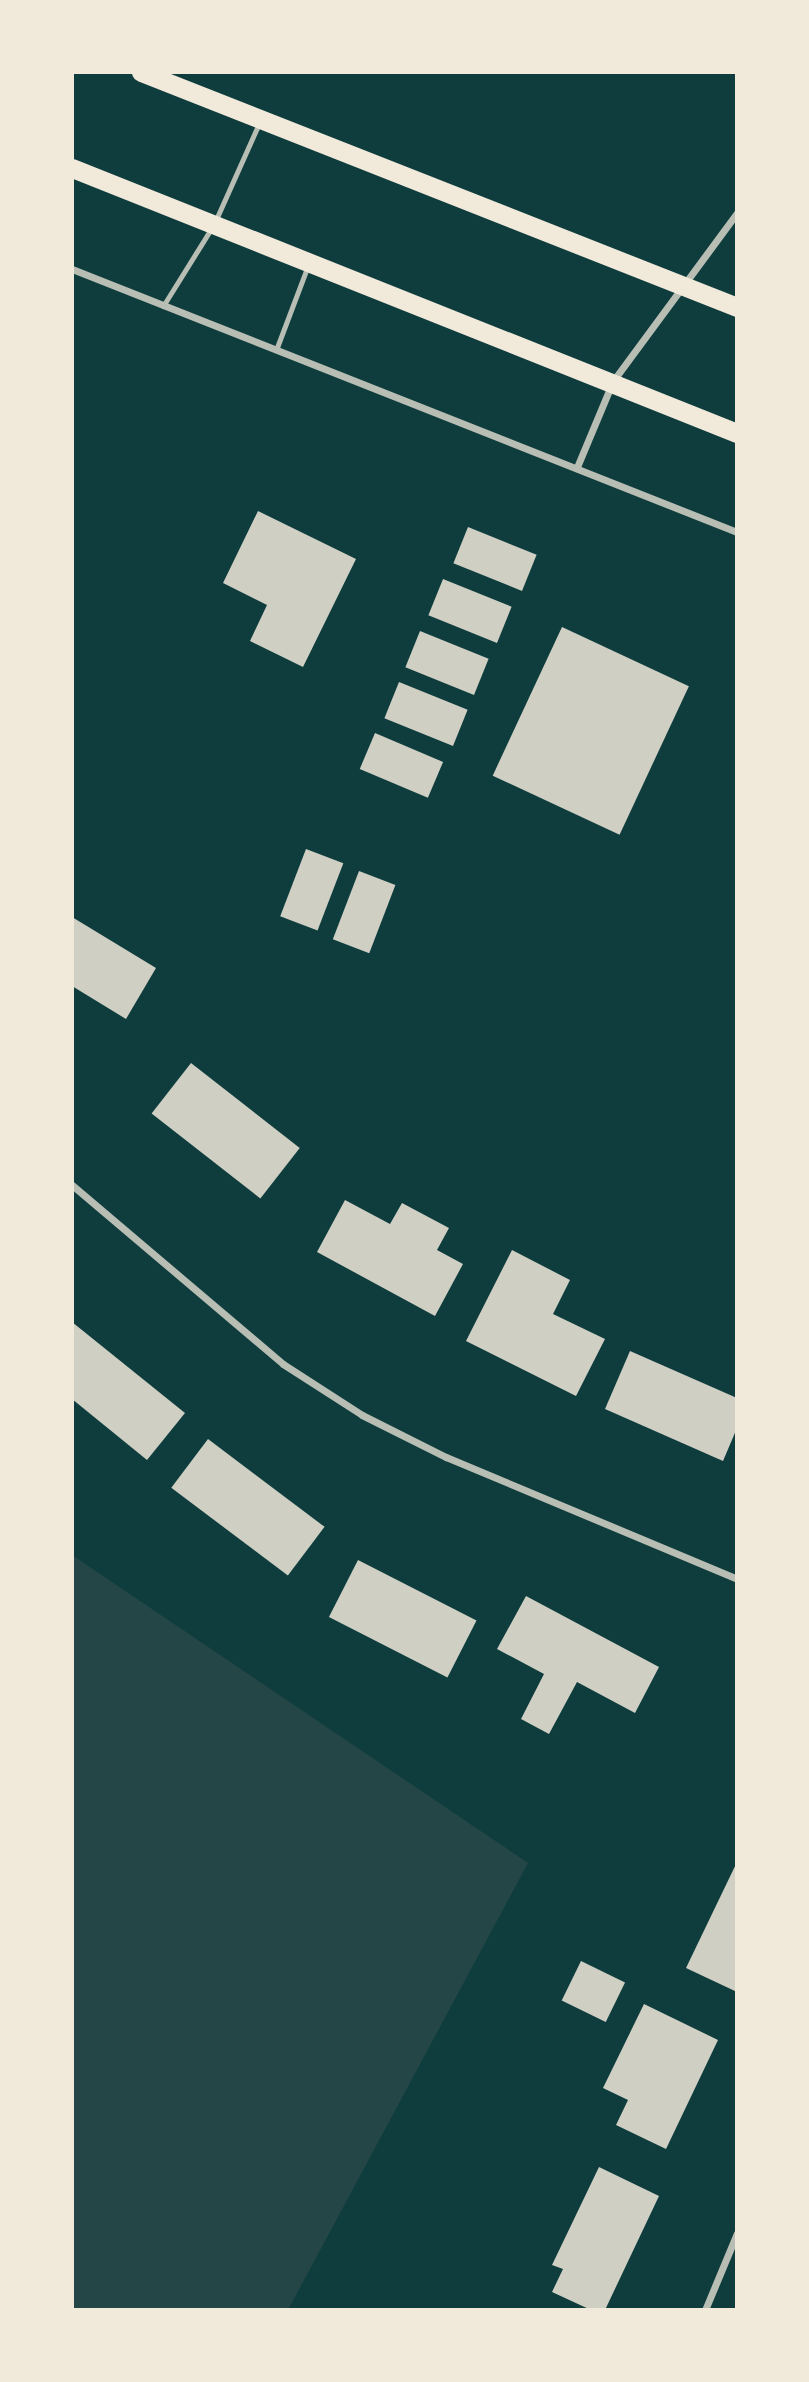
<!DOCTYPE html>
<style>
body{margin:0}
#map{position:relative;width:809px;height:2382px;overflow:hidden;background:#0f3d3e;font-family:Arial,sans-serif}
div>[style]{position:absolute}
.green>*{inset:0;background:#244646}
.building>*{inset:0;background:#cfcfc3;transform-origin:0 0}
.service>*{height:5px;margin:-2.5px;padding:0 2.5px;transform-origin:2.5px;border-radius:2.5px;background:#b8beb3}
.minor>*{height:7px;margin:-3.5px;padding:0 3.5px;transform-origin:3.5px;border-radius:3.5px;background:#b8beb3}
.trunk>*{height:19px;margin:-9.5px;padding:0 9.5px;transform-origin:9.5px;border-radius:9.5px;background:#f1e9da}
span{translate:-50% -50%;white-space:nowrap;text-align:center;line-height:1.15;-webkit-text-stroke:5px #f1e9da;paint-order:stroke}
.frame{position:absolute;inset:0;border:74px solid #f1e9da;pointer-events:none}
</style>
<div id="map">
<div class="green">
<i style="clip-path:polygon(72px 1555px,528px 1863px,288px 2310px,72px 2310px)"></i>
</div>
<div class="building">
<i style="clip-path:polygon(258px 511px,356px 559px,303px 667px,250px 641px,267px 605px,223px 583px)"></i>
<i style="left:468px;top:527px;width:74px;height:39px;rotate:22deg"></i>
<i style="left:443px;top:579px;width:74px;height:39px;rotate:22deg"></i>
<i style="left:562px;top:627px;width:140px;height:164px;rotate:25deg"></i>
<i style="left:420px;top:631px;width:74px;height:39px;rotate:22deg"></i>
<i style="left:399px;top:682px;width:74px;height:39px;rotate:22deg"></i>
<i style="left:375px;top:733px;width:74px;height:39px;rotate:23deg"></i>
<i style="left:306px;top:849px;width:40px;height:72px;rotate:21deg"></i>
<i style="left:359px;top:871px;width:39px;height:73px;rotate:21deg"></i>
<i style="clip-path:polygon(72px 917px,156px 968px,126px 1019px,72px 986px)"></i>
<i style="left:191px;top:1063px;width:138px;height:64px;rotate:38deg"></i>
<i style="clip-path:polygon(345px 1200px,390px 1224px,402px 1203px,449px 1228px,437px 1250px,463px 1264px,435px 1316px,317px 1252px)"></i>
<i style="clip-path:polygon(512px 1250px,570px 1280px,553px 1314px,605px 1339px,576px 1396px,466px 1341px)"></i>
<i style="clip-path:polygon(72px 1322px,185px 1413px,147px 1460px,72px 1399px)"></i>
<i style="clip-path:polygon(630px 1351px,737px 1398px,737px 1428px,723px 1461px,605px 1409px)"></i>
<i style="left:208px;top:1439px;width:146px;height:61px;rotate:37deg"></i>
<i style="left:358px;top:1560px;width:133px;height:64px;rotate:27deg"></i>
<i style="clip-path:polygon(526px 1596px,659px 1667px,635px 1713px,577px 1682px,549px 1734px,521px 1719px,544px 1674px,497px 1649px)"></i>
<i style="clip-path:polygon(737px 1862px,737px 1992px,686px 1968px)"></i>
<i style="left:581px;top:1961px;width:49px;height:44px;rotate:26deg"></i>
<i style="clip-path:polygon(644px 2004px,718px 2040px,666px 2149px,616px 2125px,628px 2100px,603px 2088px)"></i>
<i style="clip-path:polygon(599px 2167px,659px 2196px,605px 2310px,591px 2310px,552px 2292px,563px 2269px,552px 2265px)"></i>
</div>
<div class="service">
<i style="left:163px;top:306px;width:97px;rotate:-58.1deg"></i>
<i style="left:214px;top:224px;width:113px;rotate:-65.9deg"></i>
<i style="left:276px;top:350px;width:88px;rotate:-69.3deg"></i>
</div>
<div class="minor">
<i style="left:72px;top:269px;width:715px;rotate:21.58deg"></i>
<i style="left:577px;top:467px;width:93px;rotate:-67.3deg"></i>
<i style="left:613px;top:381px;width:209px;rotate:-53.6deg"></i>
<i style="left:72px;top:1185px;width:277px;rotate:40.3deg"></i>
<i style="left:283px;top:1364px;width:94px;rotate:32.8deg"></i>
<i style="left:362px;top:1415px;width:94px;rotate:26.6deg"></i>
<i style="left:446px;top:1457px;width:316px;rotate:22.7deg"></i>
<i style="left:705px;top:2310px;width:83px;rotate:-67.4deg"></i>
</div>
<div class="trunk">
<i style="left:141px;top:72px;width:641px;rotate:21.52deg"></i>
<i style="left:72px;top:168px;width:716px;rotate:21.73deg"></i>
</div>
<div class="frame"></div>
</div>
